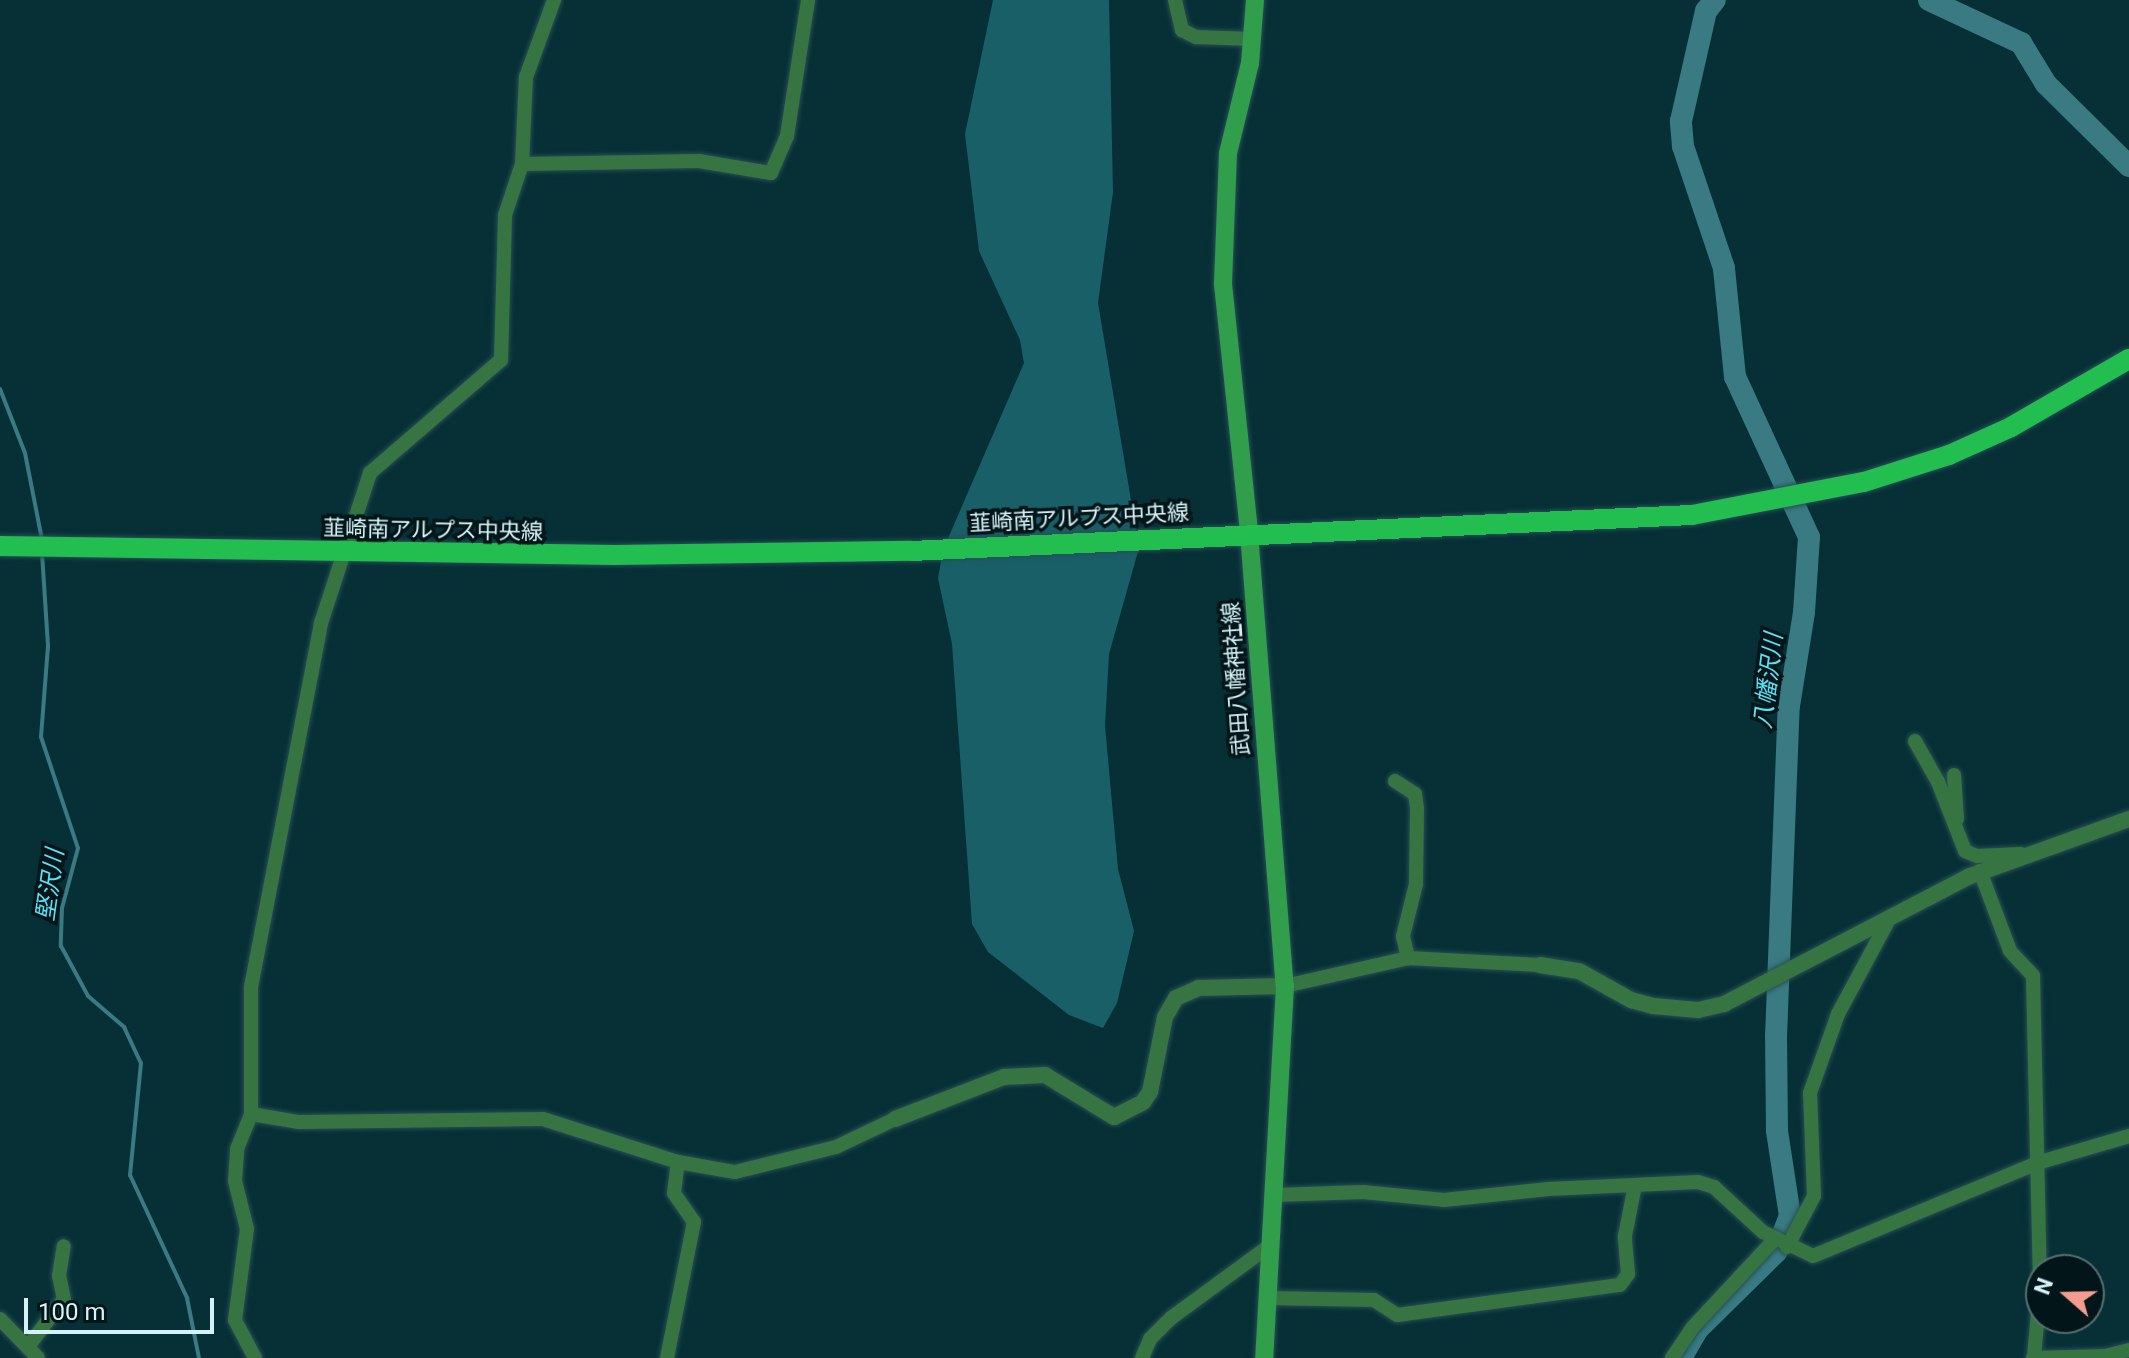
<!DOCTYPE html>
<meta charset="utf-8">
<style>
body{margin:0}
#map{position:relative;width:2129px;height:1358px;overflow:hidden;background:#063036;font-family:Roboto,"Noto Sans JP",sans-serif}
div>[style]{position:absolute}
.forest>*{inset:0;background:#195f68}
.stream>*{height:4px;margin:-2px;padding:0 2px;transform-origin:2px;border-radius:2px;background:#397a83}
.river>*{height:22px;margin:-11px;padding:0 11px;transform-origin:11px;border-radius:11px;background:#397a83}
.roads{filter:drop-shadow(0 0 2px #274f55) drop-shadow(0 0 2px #274f55)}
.minor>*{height:14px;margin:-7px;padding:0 7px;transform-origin:7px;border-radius:7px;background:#367541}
.tertiary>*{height:16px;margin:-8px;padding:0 8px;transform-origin:8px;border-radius:8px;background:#367541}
.secondary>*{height:18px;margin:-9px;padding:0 9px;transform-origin:9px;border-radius:9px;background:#319e4b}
.primary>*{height:20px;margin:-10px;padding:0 10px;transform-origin:10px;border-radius:10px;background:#22be50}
span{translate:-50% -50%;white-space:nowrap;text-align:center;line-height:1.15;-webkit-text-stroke:7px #021619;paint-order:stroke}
.street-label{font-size:22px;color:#d7f2f6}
.water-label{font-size:24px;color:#58e1f4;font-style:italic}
.north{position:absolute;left:2025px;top:1254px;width:80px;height:80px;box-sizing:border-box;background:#021619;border:2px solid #576e71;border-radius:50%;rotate:290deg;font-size:22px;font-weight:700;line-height:32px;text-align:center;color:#d7f2f6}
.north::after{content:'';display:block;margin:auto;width:28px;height:36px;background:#f59c91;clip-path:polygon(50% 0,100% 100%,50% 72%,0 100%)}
.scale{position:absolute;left:24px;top:1298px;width:190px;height:36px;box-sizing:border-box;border:4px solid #d7f2f6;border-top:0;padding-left:10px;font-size:24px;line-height:28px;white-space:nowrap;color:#d7f2f6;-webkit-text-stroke:6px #021619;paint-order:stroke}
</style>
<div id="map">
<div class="forest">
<i style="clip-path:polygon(993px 0,1109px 0,1113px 192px,1098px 303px,1139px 548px,1109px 654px,1105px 726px,1118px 869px,1134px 931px,1117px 1003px,1103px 1028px,1069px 1015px,988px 952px,972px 924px,952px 644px,938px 578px,943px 550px,1024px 363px,1020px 340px,979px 251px,965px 134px)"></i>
</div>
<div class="stream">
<i style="left:0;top:389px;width:69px;rotate:68.7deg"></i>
<i style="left:25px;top:453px;width:89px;rotate:78.9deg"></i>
<i style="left:42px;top:553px;width:93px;rotate:86.3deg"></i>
<i style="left:48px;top:646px;width:91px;rotate:94.4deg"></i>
<i style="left:41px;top:737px;width:117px;rotate:71.6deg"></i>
<i style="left:78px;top:848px;width:62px;rotate:104.9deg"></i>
<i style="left:62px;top:908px;width:38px;rotate:92deg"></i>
<i style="left:61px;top:946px;width:57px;rotate:61.6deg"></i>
<i style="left:88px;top:996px;width:48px;rotate:40.7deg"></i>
<i style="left:124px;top:1027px;width:40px;rotate:65deg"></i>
<i style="left:141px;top:1063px;width:113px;rotate:95.6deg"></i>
<i style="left:130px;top:1175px;width:136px;rotate:65.1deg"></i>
<i style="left:187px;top:1298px;width:61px;rotate:78.7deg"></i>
</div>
<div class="river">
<i style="left:1929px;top:0;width:102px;rotate:25.1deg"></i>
<i style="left:2021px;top:43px;width:48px;rotate:58.6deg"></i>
<i style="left:2046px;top:84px;width:117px;rotate:44.7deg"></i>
<i style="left:1681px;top:1358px;width:32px;rotate:-60deg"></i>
<i style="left:1697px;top:1330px;width:111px;rotate:-44.6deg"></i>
<i style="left:1776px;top:1252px;width:39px;rotate:-69deg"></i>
<i style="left:1790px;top:1216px;width:86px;rotate:-98.7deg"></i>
<i style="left:1777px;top:1131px;width:94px;rotate:-90.6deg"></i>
<i style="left:1776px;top:1037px;width:331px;rotate:-87.8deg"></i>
<i style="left:1789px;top:706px;width:95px;rotate:-80.9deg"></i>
<i style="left:1804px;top:612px;width:75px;rotate:-86.2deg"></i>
<i style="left:1809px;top:537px;width:176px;rotate:-114.8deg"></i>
<i style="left:1735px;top:377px;width:110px;rotate:-95.8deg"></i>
<i style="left:1724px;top:268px;width:129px;rotate:-108.6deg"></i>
<i style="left:1683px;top:146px;width:25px;rotate:-95deg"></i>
<i style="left:1681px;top:121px;width:113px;rotate:-77.2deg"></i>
<i style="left:1706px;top:11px;width:14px;rotate:-51deg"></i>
</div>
<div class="roads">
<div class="minor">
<i style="left:1175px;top:0;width:31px;rotate:77deg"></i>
<i style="left:1182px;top:30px;width:16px;rotate:27deg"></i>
<i style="left:1196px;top:37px;width:56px;rotate:2deg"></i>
<i style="left:522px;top:164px;width:177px;rotate:-1deg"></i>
<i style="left:699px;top:161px;width:73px;rotate:9.5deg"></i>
<i style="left:771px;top:173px;width:40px;rotate:-66.6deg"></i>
<i style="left:787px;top:136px;width:138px;rotate:-81.2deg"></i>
<i style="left:1915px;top:741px;width:47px;rotate:60.7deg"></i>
<i style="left:1938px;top:782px;width:74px;rotate:68.6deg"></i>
<i style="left:1965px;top:851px;width:13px;rotate:23deg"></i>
<i style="left:1977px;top:856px;width:44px;rotate:-2.6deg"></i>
<i style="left:1954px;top:775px;width:44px;rotate:86.1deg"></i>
<i style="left:1395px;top:781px;width:24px;rotate:33deg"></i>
<i style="left:1415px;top:794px;width:15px;rotate:82deg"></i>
<i style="left:1417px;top:809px;width:75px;rotate:90.8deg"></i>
<i style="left:1416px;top:884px;width:54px;rotate:104deg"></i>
<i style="left:1403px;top:936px;width:23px;rotate:77deg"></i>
<i style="left:1980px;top:871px;width:85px;rotate:69.4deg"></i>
<i style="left:2010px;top:951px;width:34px;rotate:47deg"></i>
<i style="left:2033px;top:976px;width:314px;rotate:88.7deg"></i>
<i style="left:2040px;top:1290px;width:67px;rotate:95.1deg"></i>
<i style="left:1285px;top:986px;width:126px;rotate:-12.8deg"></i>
<i style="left:1408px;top:958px;width:132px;rotate:3deg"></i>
<i style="left:251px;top:1114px;width:49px;rotate:9.5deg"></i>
<i style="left:299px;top:1122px;width:244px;rotate:-0.7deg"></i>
<i style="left:543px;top:1119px;width:142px;rotate:17.7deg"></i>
<i style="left:678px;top:1162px;width:58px;rotate:10deg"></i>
<i style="left:735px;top:1172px;width:104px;rotate:-13.9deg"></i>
<i style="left:836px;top:1147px;width:65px;rotate:-25.4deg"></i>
<i style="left:1274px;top:1195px;width:89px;rotate:-1.9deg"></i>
<i style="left:1363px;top:1192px;width:81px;rotate:5.6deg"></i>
<i style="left:1444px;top:1200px;width:105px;rotate:-6deg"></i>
<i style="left:1548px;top:1189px;width:150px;rotate:-2.7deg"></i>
<i style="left:1698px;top:1182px;width:17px;rotate:17deg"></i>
<i style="left:1714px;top:1187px;width:67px;rotate:42.6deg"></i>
<i style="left:1763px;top:1232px;width:55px;rotate:25.6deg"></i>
<i style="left:1813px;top:1256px;width:243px;rotate:-22.5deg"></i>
<i style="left:2037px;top:1163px;width:96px;rotate:-16.4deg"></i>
<i style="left:1787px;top:1247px;width:58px;rotate:-62.1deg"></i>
<i style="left:1814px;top:1196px;width:103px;rotate:-92.2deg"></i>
<i style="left:1810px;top:1093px;width:84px;rotate:-70.5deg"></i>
<i style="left:1838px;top:1014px;width:103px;rotate:-61.7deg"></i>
<i style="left:1267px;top:1298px;width:107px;rotate:1.1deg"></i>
<i style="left:1374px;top:1300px;width:27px;rotate:33deg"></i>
<i style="left:1397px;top:1315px;width:225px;rotate:-7.7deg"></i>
<i style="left:1620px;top:1285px;width:14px;rotate:-54deg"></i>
<i style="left:1628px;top:1274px;width:38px;rotate:-95deg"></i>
<i style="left:1625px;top:1236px;width:52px;rotate:-78.9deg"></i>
<i style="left:0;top:1319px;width:54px;rotate:45.7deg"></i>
<i style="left:30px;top:1344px;width:56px;rotate:-52.9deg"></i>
<i style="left:64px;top:1299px;width:24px;rotate:-102deg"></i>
<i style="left:59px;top:1276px;width:30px;rotate:-81deg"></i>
<i style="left:255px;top:1358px;width:43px;rotate:-117.8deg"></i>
<i style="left:235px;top:1320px;width:92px;rotate:-82.5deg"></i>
<i style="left:247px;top:1229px;width:49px;rotate:-104deg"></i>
<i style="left:235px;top:1181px;width:32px;rotate:-86deg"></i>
<i style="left:237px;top:1149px;width:38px;rotate:-68deg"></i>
<i style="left:251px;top:1114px;width:127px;rotate:-90deg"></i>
<i style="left:251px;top:987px;width:371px;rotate:-79.1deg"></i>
<i style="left:321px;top:623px;width:158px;rotate:-71.9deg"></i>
<i style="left:370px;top:473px;width:173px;rotate:-40.8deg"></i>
<i style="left:501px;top:360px;width:145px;rotate:-88.4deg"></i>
<i style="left:505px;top:215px;width:54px;rotate:-71.6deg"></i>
<i style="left:522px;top:164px;width:87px;rotate:-87.4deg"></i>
<i style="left:526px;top:77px;width:82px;rotate:-70deg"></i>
<i style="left:667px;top:1358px;width:139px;rotate:-78.8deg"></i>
<i style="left:694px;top:1222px;width:35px;rotate:-125deg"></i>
<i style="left:674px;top:1193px;width:31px;rotate:-83deg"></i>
<i style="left:1142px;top:1358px;width:21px;rotate:-67deg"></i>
<i style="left:1150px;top:1339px;width:30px;rotate:-45deg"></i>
<i style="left:1171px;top:1318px;width:122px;rotate:-36.3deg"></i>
<i style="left:1672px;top:1358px;width:36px;rotate:-56deg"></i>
<i style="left:1692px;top:1328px;width:123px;rotate:-47deg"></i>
<i style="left:2033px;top:1358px;width:72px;rotate:-1.6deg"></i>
<i style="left:2105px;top:1356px;width:25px;rotate:-14deg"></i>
</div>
<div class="tertiary">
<i style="left:1540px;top:965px;width:39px;rotate:9deg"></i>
<i style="left:1579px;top:971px;width:60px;rotate:29.1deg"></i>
<i style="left:1631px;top:1000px;width:23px;rotate:15deg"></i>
<i style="left:1653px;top:1006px;width:45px;rotate:5.1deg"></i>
<i style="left:1698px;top:1010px;width:27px;rotate:-13deg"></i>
<i style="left:1724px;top:1004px;width:277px;rotate:-27.5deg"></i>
<i style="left:1970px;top:876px;width:169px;rotate:-19.7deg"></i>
<i style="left:895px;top:1119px;width:117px;rotate:-21.1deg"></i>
<i style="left:1004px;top:1077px;width:41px;rotate:-2.8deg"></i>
<i style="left:1045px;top:1075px;width:81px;rotate:31.3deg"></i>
<i style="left:1114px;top:1117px;width:33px;rotate:-27deg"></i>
<i style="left:1143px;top:1102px;width:12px;rotate:-55deg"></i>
<i style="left:1150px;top:1092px;width:76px;rotate:-78.7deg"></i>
<i style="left:1165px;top:1017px;width:22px;rotate:-60deg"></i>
<i style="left:1176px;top:998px;width:24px;rotate:-24deg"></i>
<i style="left:1198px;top:988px;width:87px;rotate:-1.3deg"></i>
</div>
<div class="secondary">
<i style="left:1255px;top:0;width:63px;rotate:94.5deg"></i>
<i style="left:1250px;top:63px;width:93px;rotate:103.7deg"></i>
<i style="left:1228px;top:153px;width:131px;rotate:92.2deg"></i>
<i style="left:1223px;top:284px;width:250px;rotate:84deg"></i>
<i style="left:1249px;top:533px;width:454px;rotate:85.5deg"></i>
<i style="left:1285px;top:986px;width:373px;rotate:93.2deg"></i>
</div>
<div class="primary">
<i style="left:0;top:546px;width:614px;rotate:0.84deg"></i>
<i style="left:614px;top:555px;width:297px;rotate:-0.8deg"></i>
<i style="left:911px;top:551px;width:782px;rotate:-2.64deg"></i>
<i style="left:1692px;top:515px;width:175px;rotate:-10.9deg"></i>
<i style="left:1864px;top:482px;width:89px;rotate:-17.6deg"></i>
<i style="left:1949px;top:455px;width:68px;rotate:-24.3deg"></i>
<i style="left:2011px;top:427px;width:136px;rotate:-30deg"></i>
</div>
</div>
<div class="street-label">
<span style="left:1079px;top:518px;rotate:-3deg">韮崎南アルプス中央線</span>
<span style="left:433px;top:530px;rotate:1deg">韮崎南アルプス中央線</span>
<span style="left:1236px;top:679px;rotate:-94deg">武田八幡神社線</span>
</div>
<div class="water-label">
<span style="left:1769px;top:681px;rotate:-83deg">八幡沢川</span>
<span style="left:51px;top:885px;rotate:-82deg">堅沢川</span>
</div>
<div class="north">N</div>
<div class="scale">100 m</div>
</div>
